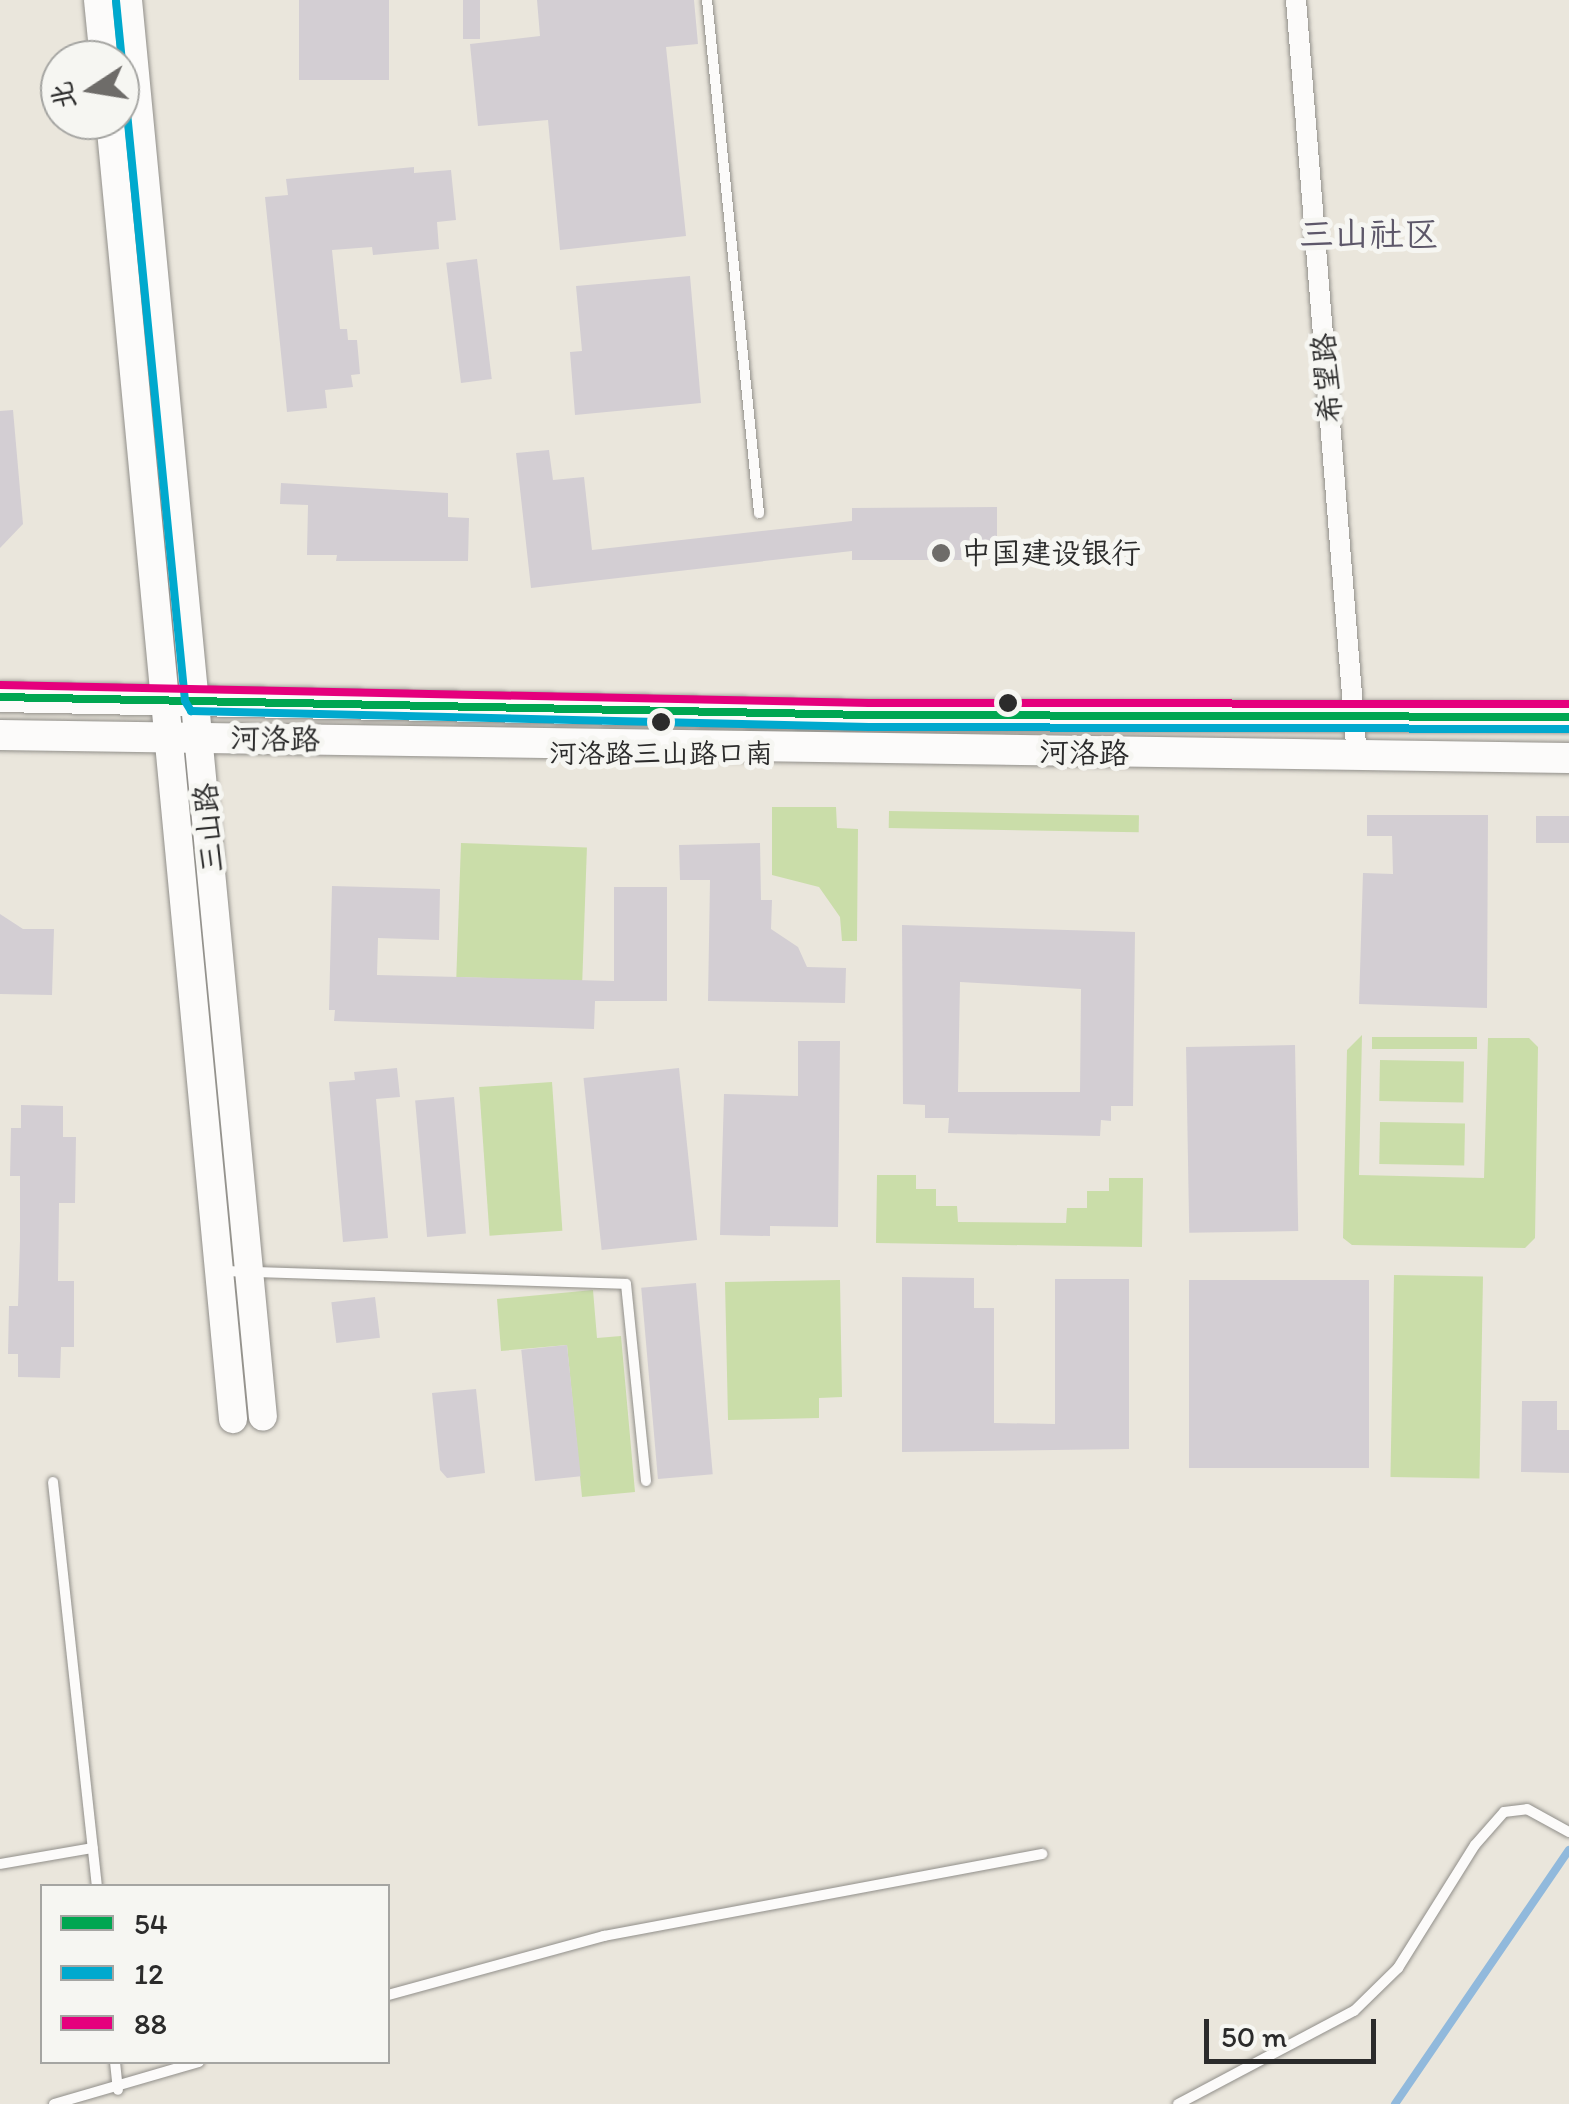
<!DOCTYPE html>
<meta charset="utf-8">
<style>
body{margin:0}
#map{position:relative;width:1569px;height:2104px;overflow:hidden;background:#eae6dc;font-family:Itim,"LXGW WenKai TC",sans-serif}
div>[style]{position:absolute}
.green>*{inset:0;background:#cadda9;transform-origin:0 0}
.stream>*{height:8px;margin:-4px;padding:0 4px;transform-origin:4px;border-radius:4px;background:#91b9dc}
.building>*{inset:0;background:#d3ced3;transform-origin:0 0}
.roads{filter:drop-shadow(0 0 2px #918f8a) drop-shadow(0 0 2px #918f8a)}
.lane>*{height:10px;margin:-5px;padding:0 5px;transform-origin:5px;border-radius:5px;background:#fcfbfa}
.street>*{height:20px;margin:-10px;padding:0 10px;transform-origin:10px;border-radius:10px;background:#fcfbfa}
.secondary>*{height:28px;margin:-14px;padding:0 14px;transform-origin:14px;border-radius:14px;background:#fcfbfa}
.primary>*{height:30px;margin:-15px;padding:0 15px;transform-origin:15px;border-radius:15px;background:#fcfbfa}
.bus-1>*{height:8px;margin:-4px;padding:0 4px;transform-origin:4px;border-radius:4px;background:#00a651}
.bus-2>*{height:8px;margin:-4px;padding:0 4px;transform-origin:4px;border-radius:4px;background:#00a9ce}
.bus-3>*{height:8px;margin:-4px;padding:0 4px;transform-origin:4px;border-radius:4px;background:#e5007d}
.dots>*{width:28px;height:28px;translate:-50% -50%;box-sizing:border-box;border:5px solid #f6f6f2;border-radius:50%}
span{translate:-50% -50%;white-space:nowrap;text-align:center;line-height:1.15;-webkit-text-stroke:10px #f6f6f2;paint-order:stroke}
.bus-label{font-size:28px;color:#2b2b2b}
.street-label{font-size:30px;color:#2b2b2b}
.poi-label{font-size:30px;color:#2b2b2b}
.left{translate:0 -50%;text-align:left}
.quarter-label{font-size:35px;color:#5d5769}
.legend{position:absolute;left:40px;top:1884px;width:350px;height:180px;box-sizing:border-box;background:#f6f6f2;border:2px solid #a5a5a2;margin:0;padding:12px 18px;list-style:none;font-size:30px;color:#2b2b2b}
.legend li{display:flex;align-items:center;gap:20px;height:50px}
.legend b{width:50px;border:2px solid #a5a5a2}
.north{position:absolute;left:40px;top:40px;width:100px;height:100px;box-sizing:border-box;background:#f6f6f2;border:2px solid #a5a5a2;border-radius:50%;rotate:258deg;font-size:28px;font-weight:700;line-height:40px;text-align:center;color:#2b2b2b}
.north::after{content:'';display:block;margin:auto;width:35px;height:45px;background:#6e6c69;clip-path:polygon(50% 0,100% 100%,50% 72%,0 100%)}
.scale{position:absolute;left:1204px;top:2019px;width:172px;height:45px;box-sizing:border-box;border:5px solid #2b2b2b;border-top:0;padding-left:12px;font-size:30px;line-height:35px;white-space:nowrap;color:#2b2b2b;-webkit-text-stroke:8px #f6f6f2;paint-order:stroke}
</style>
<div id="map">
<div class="green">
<i style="clip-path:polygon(772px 807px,836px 807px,837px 828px,858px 829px,857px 941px,842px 941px,840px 917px,819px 887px,772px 875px)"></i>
<i style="left:889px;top:811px;width:250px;height:17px;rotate:1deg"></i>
<i style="left:461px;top:843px;width:126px;height:134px;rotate:2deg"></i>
<i style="clip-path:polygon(1362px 1035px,1359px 1175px,1484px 1178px,1488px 1038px,1529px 1038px,1538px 1047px,1535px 1238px,1525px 1248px,1352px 1245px,1343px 1238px,1347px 1050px)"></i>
<i style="left:1372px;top:1037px;width:105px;height:12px"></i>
<i style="left:1380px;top:1060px;width:84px;height:41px;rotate:1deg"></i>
<i style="left:552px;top:1082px;width:149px;height:73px;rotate:86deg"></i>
<i style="left:1380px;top:1122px;width:85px;height:42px;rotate:1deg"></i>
<i style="clip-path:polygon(877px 1175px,916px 1175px,916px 1189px,936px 1189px,936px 1206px,957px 1206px,958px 1222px,1066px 1223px,1067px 1208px,1087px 1208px,1087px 1191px,1109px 1191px,1109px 1178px,1143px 1178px,1142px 1247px,876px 1243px)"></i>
<i style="left:1394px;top:1275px;width:89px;height:202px;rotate:1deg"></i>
<i style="clip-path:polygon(840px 1280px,842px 1397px,819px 1398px,819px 1418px,728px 1420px,725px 1282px)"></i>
<i style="clip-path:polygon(593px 1290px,597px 1338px,621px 1336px,635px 1492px,582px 1497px,567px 1345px,501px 1351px,497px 1299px)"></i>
</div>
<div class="stream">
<i style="left:1395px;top:2104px;width:308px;rotate:-55.6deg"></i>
</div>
<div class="building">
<i style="left:299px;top:0;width:90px;height:80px"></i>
<i style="left:463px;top:0;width:17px;height:39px"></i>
<i style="clip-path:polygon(537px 0,694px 0,698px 44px,666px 47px,686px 236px,560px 250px,548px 120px,478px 126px,470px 44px,540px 36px)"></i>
<i style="clip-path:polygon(414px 167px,414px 173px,451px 170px,456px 220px,437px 222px,439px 249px,373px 255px,372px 247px,332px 250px,340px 329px,347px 329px,348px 340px,357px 340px,360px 374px,351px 375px,353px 387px,325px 390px,327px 408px,287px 412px,265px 197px,288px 195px,286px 179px)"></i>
<i style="left:477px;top:259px;width:121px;height:31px;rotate:83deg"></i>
<i style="clip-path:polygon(690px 276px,701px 403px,575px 415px,570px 352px,582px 351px,576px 286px)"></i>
<i style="clip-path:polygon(13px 410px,23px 524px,0 548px,0 411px)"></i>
<i style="clip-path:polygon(549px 450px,553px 480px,584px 477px,592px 550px,852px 521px,852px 508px,997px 507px,997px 560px,852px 560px,852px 551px,531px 588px,516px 453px)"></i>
<i style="clip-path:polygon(281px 483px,448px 493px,448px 517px,469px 518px,468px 561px,336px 561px,337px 555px,307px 555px,308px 505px,280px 504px)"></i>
<i style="clip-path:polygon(1367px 815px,1488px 815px,1487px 1008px,1359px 1004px,1363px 873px,1393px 874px,1392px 836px,1367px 836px)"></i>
<i style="left:1569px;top:816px;width:27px;height:33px;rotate:90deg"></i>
<i style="clip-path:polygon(760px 843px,761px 900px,772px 900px,771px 929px,798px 947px,807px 967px,846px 968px,845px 1003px,708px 1001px,710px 880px,680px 880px,679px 845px)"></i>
<i style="clip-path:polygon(332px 886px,440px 889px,439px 940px,378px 938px,377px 975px,614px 981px,614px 887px,667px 887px,667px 1001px,595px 1001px,594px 1029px,334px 1021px,335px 1010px,329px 1010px)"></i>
<i style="clip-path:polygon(0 914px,23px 929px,54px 929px,52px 995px,0 994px)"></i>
<i style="clip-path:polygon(evenodd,902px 925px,1135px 932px,1133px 1106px,1111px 1106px,1111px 1121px,1101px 1120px,1100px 1136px,948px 1133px,949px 1118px,925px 1118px,925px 1105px,903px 1104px,902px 925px,960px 982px,1081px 989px,1080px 1092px,958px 1092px,960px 982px)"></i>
<i style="clip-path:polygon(798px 1041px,840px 1041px,838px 1227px,770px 1226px,770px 1236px,720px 1235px,724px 1094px,798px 1096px)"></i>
<i style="left:1295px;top:1045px;width:186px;height:109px;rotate:89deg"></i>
<i style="clip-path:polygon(397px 1068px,400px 1097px,376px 1099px,388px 1238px,343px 1242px,329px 1082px,355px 1080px,354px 1072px)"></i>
<i style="left:679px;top:1068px;width:173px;height:96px;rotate:84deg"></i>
<i style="left:454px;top:1097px;width:137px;height:39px;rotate:85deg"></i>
<i style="clip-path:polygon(21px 1105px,63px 1106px,63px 1137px,76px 1137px,75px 1203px,59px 1203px,58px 1281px,74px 1281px,74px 1347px,61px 1347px,60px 1378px,18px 1377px,18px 1354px,8px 1354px,9px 1306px,18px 1306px,20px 1241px,20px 1176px,10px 1176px,11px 1128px,21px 1128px)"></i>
<i style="clip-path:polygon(902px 1277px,974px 1278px,974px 1308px,994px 1308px,994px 1423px,1055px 1424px,1055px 1279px,1129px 1279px,1129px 1449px,902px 1452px)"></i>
<i style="left:1189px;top:1280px;width:180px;height:188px"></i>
<i style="left:696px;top:1283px;width:192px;height:55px;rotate:85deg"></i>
<i style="left:375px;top:1297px;width:41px;height:44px;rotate:83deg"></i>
<i style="left:567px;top:1345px;width:132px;height:46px;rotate:84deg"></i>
<i style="clip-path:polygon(476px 1389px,485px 1473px,447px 1478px,440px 1470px,432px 1393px)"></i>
<i style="clip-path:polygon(1522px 1401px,1557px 1401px,1557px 1430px,1569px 1430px,1569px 1473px,1521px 1472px)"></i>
</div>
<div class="roads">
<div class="lane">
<i style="left:707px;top:0;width:516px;rotate:84.21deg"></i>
<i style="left:221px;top:1271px;width:405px;rotate:1.8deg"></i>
<i style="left:626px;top:1284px;width:198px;rotate:84.2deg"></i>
<i style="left:53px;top:1482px;width:406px;rotate:83.8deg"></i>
<i style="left:0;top:1864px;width:94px;rotate:-9.8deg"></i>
<i style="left:388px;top:1995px;width:224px;rotate:-15.3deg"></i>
<i style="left:604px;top:1936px;width:446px;rotate:-10.6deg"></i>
<i style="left:115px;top:2062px;width:28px;rotate:84deg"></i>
<i style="left:54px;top:2104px;width:151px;rotate:-16.2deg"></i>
<i style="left:1178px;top:2104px;width:199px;rotate:-27.9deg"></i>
<i style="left:1354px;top:2011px;width:62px;rotate:-44.3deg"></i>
<i style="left:1398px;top:1968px;width:145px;rotate:-58deg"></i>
<i style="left:1475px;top:1845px;width:44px;rotate:-48.7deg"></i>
<i style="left:1504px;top:1812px;width:23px;rotate:-7deg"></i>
<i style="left:1527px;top:1809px;width:48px;rotate:28.7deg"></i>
</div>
<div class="street">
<i style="left:1296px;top:0;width:758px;rotate:85.39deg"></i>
</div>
<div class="secondary">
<i style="left:98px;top:0;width:60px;rotate:84.3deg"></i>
<i style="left:128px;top:0;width:1423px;rotate:84.56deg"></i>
<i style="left:110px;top:120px;width:1305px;rotate:84.59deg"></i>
</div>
<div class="primary">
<i style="left:0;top:697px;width:869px;rotate:1.19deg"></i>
<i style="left:869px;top:715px;width:700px;rotate:0.16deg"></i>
<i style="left:0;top:735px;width:1569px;rotate:0.84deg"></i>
</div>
</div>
<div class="bus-1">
<i style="left:0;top:697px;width:869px;rotate:1.19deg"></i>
<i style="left:869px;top:715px;width:700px;rotate:0.16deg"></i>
</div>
<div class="bus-2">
<i style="left:116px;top:1px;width:703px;rotate:84.37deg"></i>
<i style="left:185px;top:701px;width:12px;rotate:59deg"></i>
<i style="left:191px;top:711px;width:678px;rotate:1.35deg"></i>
<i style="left:869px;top:727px;width:700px;rotate:0.16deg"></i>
</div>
<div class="bus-3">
<i style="left:0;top:685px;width:869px;rotate:1.19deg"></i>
<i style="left:869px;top:703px;width:700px;rotate:0.08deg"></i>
</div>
<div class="dots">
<i style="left:941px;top:553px;background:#6e6c69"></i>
<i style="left:1008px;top:703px;background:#2b2b2b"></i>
<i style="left:661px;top:722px;background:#2b2b2b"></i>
</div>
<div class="bus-label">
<span style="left:661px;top:753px">河洛路三山路口南</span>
</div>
<div class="street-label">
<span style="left:1327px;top:378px;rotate:-95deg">希望路</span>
<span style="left:275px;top:739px;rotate:1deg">河洛路</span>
<span style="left:1084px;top:753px;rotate:1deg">河洛路</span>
<span style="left:209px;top:828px;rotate:-95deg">三山路</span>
</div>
<div class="poi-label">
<span class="left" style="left:961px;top:553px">中国建设银行</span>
</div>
<div class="quarter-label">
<span style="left:1369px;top:234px">三山社区</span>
</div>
<ul class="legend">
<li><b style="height:12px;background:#00a651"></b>54</li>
<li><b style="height:12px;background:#00a9ce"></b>12</li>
<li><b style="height:12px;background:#e5007d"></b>88</li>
</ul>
<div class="north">北</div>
<div class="scale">50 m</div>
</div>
